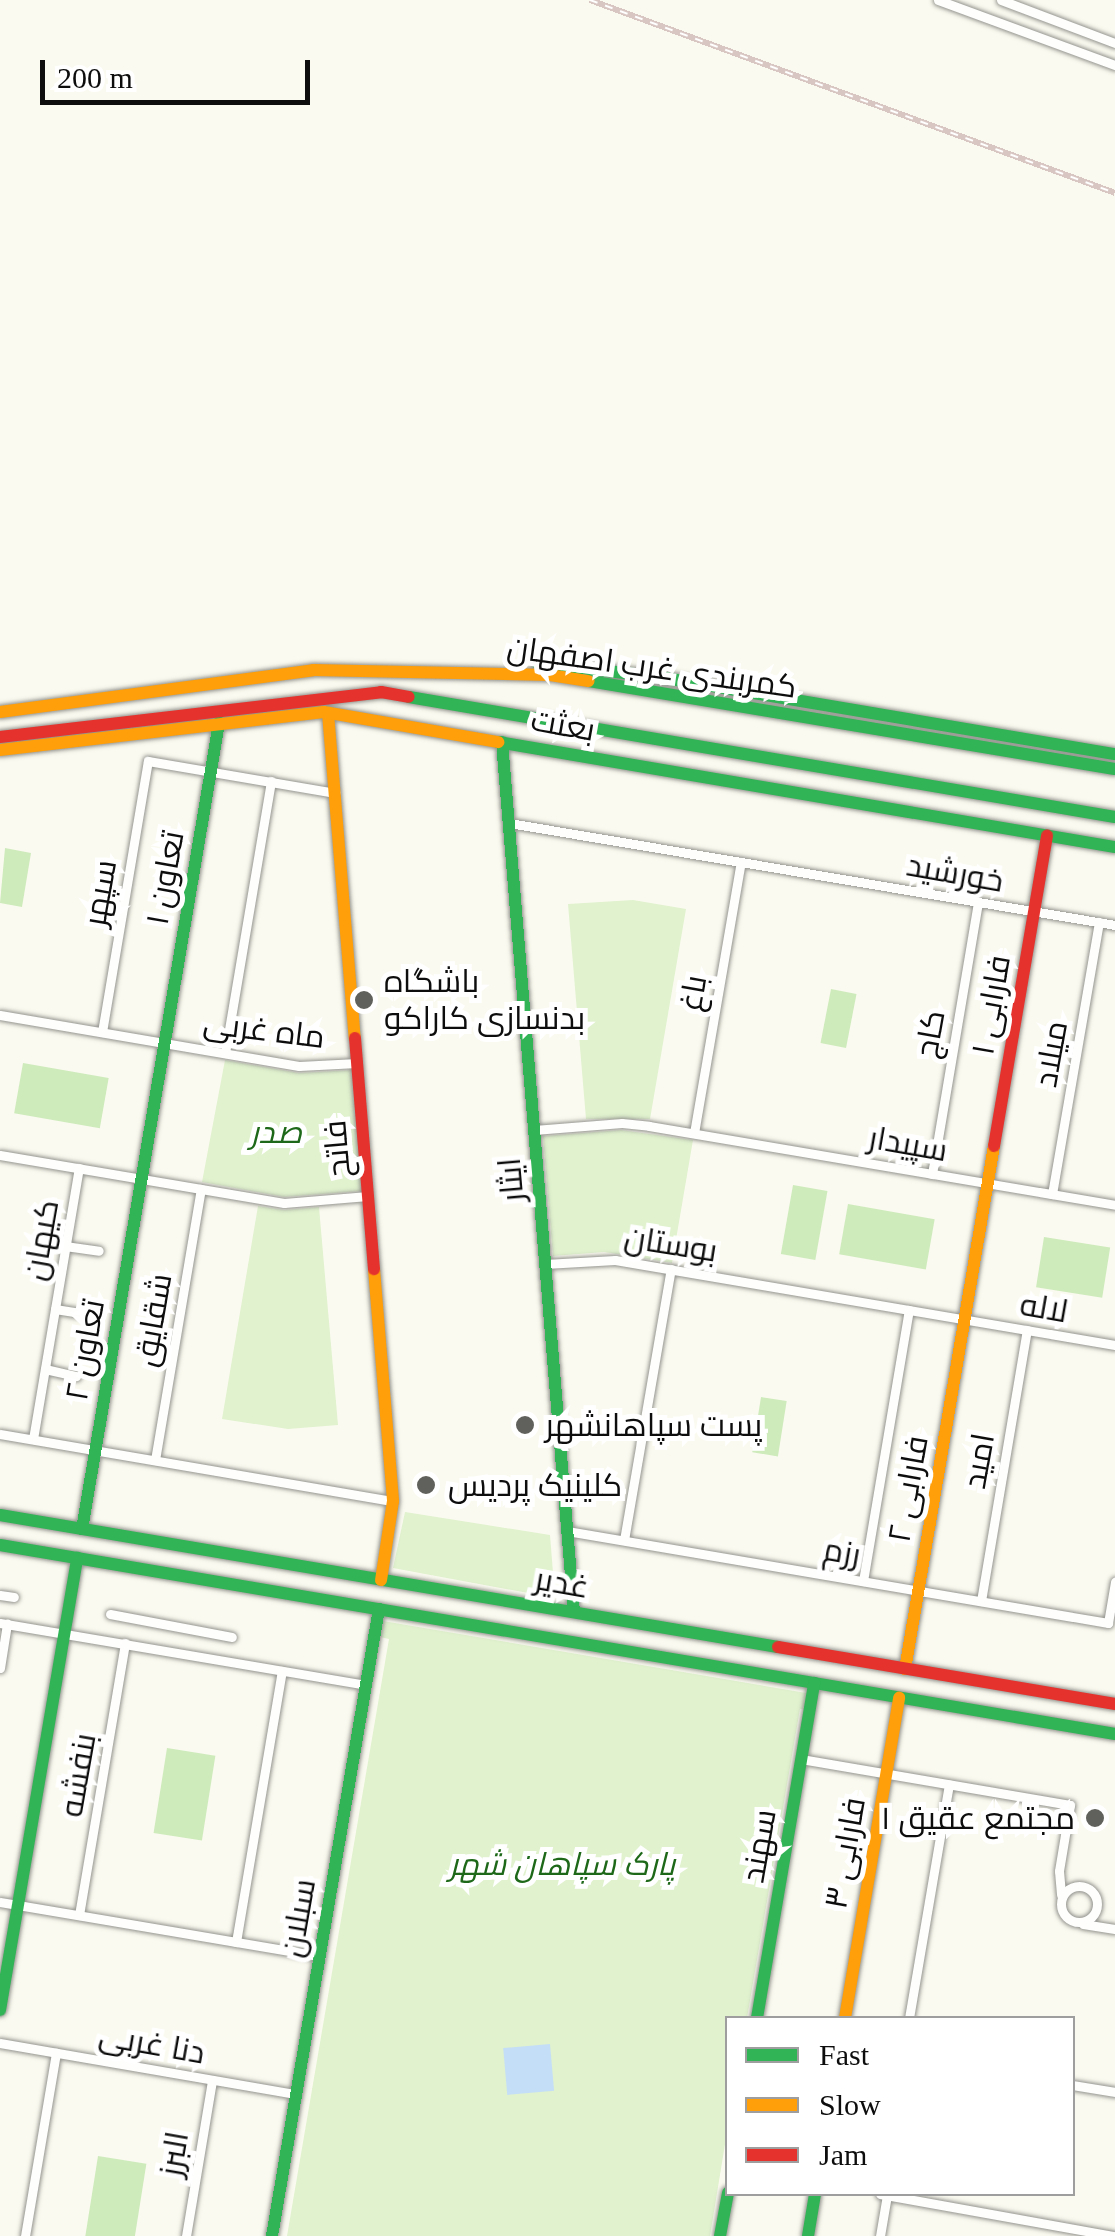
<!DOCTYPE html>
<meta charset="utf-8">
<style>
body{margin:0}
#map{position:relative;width:1115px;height:2236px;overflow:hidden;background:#fbfaf0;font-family:"Times New Roman",Cairo,serif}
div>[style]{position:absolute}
.green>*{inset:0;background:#e0f2ce}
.forest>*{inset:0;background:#ceebbc;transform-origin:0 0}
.water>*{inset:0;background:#c4def7;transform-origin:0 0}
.roads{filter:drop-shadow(0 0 2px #94948f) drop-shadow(0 0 2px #94948f)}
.street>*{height:9px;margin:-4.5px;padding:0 4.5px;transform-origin:4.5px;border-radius:4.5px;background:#fefefd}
.street>.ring{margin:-4.5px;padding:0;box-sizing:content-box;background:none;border:9px solid #fefefd;border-radius:50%}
.fast>*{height:12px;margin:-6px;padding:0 6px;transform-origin:6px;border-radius:6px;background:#30b455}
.slow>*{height:12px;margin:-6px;padding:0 6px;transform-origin:6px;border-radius:6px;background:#ff9f0a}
.jam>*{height:12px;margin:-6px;padding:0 6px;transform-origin:6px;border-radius:6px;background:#e5322d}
.rail>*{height:6px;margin-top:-3px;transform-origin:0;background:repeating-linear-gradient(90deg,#fff 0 8px,#d8c6c2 0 16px);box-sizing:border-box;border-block:2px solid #d8c6c2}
.dots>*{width:28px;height:28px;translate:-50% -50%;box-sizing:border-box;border:5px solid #fff;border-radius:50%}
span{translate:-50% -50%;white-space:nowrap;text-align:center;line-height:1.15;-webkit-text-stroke:10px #fff;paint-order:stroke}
.street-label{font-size:32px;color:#0d0d0d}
.poi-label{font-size:32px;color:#0d0d0d}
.left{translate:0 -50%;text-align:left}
.right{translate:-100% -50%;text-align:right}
.park-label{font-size:32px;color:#1e6919;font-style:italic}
.legend{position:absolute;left:725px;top:2016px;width:350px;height:180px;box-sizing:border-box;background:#fff;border:2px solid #9e9e9e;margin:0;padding:12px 18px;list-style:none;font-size:30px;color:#0d0d0d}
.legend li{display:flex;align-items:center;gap:20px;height:50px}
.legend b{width:50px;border:2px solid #9e9e9e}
.scale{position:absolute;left:40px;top:60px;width:270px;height:45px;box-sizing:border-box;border:5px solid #0d0d0d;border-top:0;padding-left:12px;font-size:30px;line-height:35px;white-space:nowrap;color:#0d0d0d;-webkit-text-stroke:8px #fff;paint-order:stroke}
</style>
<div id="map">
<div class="green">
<i style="clip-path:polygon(633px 900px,686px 909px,650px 1119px,586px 1119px,568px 904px)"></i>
<i style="clip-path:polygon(225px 1060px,299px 1073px,352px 1070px,362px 1191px,284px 1197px,202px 1182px)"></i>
<i style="clip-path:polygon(621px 1130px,693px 1140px,672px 1263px,604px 1252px,553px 1256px,543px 1136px)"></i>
<i style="clip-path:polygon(258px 1206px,284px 1210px,319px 1207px,338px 1425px,288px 1429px,222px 1419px)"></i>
<i style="clip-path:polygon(405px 1512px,550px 1535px,555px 1598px,393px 1568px)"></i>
<i style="clip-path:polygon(383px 1621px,812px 1694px,809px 1709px,800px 1709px,747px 2018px,728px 2018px,727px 2132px,710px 2236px,287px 2236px,389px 1639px,380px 1637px)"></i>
</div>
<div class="forest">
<i style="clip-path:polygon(5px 848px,31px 853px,22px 907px,0 903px)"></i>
<i style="left:831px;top:989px;width:26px;height:55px;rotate:11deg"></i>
<i style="left:23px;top:1063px;width:87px;height:51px;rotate:10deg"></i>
<i style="left:793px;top:1185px;width:35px;height:70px;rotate:10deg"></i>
<i style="left:848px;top:1204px;width:88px;height:51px;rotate:10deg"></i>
<i style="left:1044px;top:1237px;width:67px;height:51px;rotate:9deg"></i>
<i style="left:761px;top:1397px;width:26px;height:56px;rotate:9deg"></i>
<i style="left:167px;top:1748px;width:49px;height:86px;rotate:9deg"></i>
<i style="left:98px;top:2156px;width:49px;height:81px;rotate:9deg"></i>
</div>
<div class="water">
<i style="left:550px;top:2044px;width:47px;height:47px;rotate:85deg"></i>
</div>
<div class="roads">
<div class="street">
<i style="left:938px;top:0;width:189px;rotate:20.2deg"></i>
<i style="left:1001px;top:0;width:122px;rotate:20.7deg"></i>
<i style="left:509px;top:823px;width:615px;rotate:9.55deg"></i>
<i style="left:0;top:1015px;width:303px;rotate:9.7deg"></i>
<i style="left:299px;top:1066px;width:58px;rotate:-3deg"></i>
<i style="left:102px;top:1032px;width:275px;rotate:-80.4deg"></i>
<i style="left:148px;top:761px;width:190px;rotate:9.7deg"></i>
<i style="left:225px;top:1053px;width:276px;rotate:-80.4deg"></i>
<i style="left:534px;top:1130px;width:88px;rotate:-4.5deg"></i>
<i style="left:622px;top:1123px;width:27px;rotate:6deg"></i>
<i style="left:649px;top:1126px;width:473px;rotate:9.6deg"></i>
<i style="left:694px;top:1133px;width:275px;rotate:-80.2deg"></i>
<i style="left:0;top:1155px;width:288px;rotate:9.6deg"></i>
<i style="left:284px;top:1203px;width:84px;rotate:-4.8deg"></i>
<i style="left:932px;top:1174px;width:276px;rotate:-80.4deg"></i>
<i style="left:1052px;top:1194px;width:276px;rotate:-80.2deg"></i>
<i style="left:65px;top:1246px;width:34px;rotate:8deg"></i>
<i style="left:545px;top:1264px;width:70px;rotate:-3.3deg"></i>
<i style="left:615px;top:1260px;width:507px;rotate:9.65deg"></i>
<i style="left:55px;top:1309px;width:32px;rotate:9deg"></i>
<i style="left:45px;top:1369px;width:32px;rotate:13deg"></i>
<i style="left:0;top:1434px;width:399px;rotate:9.7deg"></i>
<i style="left:33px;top:1439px;width:275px;rotate:-80.4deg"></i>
<i style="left:155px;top:1460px;width:275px;rotate:-80.4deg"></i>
<i style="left:567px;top:1531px;width:549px;rotate:9.65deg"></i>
<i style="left:1108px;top:1623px;width:42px;rotate:-80.3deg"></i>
<i style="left:624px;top:1540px;width:275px;rotate:-80.2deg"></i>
<i style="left:863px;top:1581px;width:275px;rotate:-80.4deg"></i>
<i style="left:0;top:1595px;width:14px;rotate:8deg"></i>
<i style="left:981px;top:1601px;width:275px;rotate:-80.4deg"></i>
<i style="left:110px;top:1614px;width:124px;rotate:10.7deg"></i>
<i style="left:0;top:1623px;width:371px;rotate:9.6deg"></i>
<i style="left:0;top:1668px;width:45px;rotate:-81deg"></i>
<i style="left:801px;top:1759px;width:273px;rotate:9.7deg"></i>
<i style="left:1070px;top:1805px;width:67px;rotate:99.5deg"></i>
<i style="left:1059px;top:1871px;width:24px;rotate:85deg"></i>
<i class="ring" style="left:1061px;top:1886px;width:27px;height:27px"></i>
<i style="left:0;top:1902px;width:325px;rotate:9.6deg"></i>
<i style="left:79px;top:1915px;width:276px;rotate:-80.4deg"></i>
<i style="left:1083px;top:1924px;width:32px;rotate:9deg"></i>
<i style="left:236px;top:1942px;width:275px;rotate:-80.4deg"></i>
<i style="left:909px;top:2018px;width:237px;rotate:-80.3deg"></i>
<i style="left:0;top:2043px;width:300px;rotate:9.8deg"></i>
<i style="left:1072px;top:2085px;width:44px;rotate:9.2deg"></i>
<i style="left:880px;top:2194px;width:238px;rotate:10.2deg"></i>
<i style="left:25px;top:2236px;width:186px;rotate:-80.4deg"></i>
<i style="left:186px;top:2236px;width:158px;rotate:-80.5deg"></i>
<i style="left:880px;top:2236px;width:42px;rotate:-80.3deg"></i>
</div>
<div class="fast">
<i style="left:538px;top:663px;width:122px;rotate:6.6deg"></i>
<i style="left:659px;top:677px;width:462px;rotate:9.6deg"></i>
<i style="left:589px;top:681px;width:533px;rotate:9.5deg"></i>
<i style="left:409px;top:697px;width:716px;rotate:9.65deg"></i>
<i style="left:498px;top:742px;width:626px;rotate:9.66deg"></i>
<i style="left:502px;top:742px;width:873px;rotate:85.27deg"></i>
<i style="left:0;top:1515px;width:789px;rotate:9.63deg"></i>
<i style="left:82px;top:1529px;width:818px;rotate:-80.35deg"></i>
<i style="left:0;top:1545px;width:1131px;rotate:9.62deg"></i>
<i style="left:0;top:2010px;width:459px;rotate:-80.3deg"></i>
<i style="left:757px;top:2018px;width:340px;rotate:-80.3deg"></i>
<i style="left:272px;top:2236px;width:636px;rotate:-80.32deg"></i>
<i style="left:720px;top:2236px;width:44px;rotate:-79.5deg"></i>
<i style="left:808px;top:2236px;width:43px;rotate:-80.5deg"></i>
</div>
<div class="slow">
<i style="left:0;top:712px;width:316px;rotate:-7.6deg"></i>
<i style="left:313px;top:670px;width:237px;rotate:1.2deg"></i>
<i style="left:550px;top:675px;width:39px;rotate:9deg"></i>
<i style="left:328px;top:713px;width:326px;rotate:85.3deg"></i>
<i style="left:0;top:750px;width:326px;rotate:-6.7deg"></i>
<i style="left:324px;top:712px;width:177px;rotate:9.8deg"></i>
<i style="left:374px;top:1269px;width:233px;rotate:85.3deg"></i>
<i style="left:393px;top:1501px;width:80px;rotate:98.6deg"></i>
<i style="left:905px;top:1669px;width:531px;rotate:-80.34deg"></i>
<i style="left:845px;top:2018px;width:325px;rotate:-80.4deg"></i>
</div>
<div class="jam">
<i style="left:0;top:737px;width:384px;rotate:-6.7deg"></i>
<i style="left:381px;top:692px;width:28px;rotate:10deg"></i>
<i style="left:355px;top:1038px;width:232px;rotate:85.3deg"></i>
<i style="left:994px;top:1146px;width:315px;rotate:-80.3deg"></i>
<i style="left:778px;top:1647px;width:342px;rotate:9.6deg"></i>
</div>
</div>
<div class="rail">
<i style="left:590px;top:0;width:559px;rotate:20.18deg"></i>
</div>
<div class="dots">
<i style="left:364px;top:1000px;background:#60605c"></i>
<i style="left:525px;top:1425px;background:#60605c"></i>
<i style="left:426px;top:1485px;background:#60605c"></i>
<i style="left:1095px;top:1818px;background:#60605c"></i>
</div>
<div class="street-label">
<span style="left:652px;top:667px;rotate:8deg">کمربندی غرب اصفهان</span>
<span style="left:563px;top:725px;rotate:10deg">بعثت</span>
<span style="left:955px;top:873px;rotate:10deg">خورشید</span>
<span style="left:165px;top:878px;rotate:-80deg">تعاون ۱</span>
<span style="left:100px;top:893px;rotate:-80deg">سپهر</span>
<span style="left:693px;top:993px;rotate:-80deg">باغ</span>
<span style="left:991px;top:1005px;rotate:-80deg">فارابی ۱</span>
<span style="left:264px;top:1030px;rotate:7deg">ماه غربی</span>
<span style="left:930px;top:1034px;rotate:-80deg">کاج</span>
<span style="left:1051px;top:1054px;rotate:-80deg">میلاد</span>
<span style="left:908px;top:1144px;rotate:10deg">سپیدار</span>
<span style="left:337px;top:1149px;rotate:-95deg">فاتح</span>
<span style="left:511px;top:1180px;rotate:-95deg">ایثار</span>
<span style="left:41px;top:1240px;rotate:-80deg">کیهان</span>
<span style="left:671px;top:1244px;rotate:9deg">بوستان</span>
<span style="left:1044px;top:1308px;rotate:10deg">لاله</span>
<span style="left:153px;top:1320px;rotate:-80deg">شقایق</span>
<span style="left:85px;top:1350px;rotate:-80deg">تعاون ۲</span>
<span style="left:979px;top:1461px;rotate:-80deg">امید</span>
<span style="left:908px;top:1489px;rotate:-80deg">فارابی ۲</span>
<span style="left:842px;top:1552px;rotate:10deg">رزم</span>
<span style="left:562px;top:1583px;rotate:10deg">غدیر</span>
<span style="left:78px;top:1775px;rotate:-80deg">بنفشه</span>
<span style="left:759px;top:1846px;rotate:-80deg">سهند</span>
<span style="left:845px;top:1853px;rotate:-80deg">فارابی ۳</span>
<span style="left:298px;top:1918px;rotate:-80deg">سبلان</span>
<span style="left:152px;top:2044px;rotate:10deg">دنا غربی</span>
<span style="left:174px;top:2154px;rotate:-80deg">البرز</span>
</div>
<div class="poi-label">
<span class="left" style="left:384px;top:1000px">باشگاه<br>بدنسازی کاراکو</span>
<span class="left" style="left:545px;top:1425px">پست سپاهانشهر</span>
<span class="left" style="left:448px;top:1485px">کلینیک پردیس</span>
<span class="right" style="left:1075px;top:1818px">مجتمع عقیق ۱</span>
</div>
<div class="park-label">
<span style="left:276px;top:1132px">صدر</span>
<span style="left:562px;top:1864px">پارک سپاهان شهر</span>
</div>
<ul class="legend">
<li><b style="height:12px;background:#30b455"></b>Fast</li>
<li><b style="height:12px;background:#ff9f0a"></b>Slow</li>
<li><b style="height:12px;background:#e5322d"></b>Jam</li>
</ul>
<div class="scale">200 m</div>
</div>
